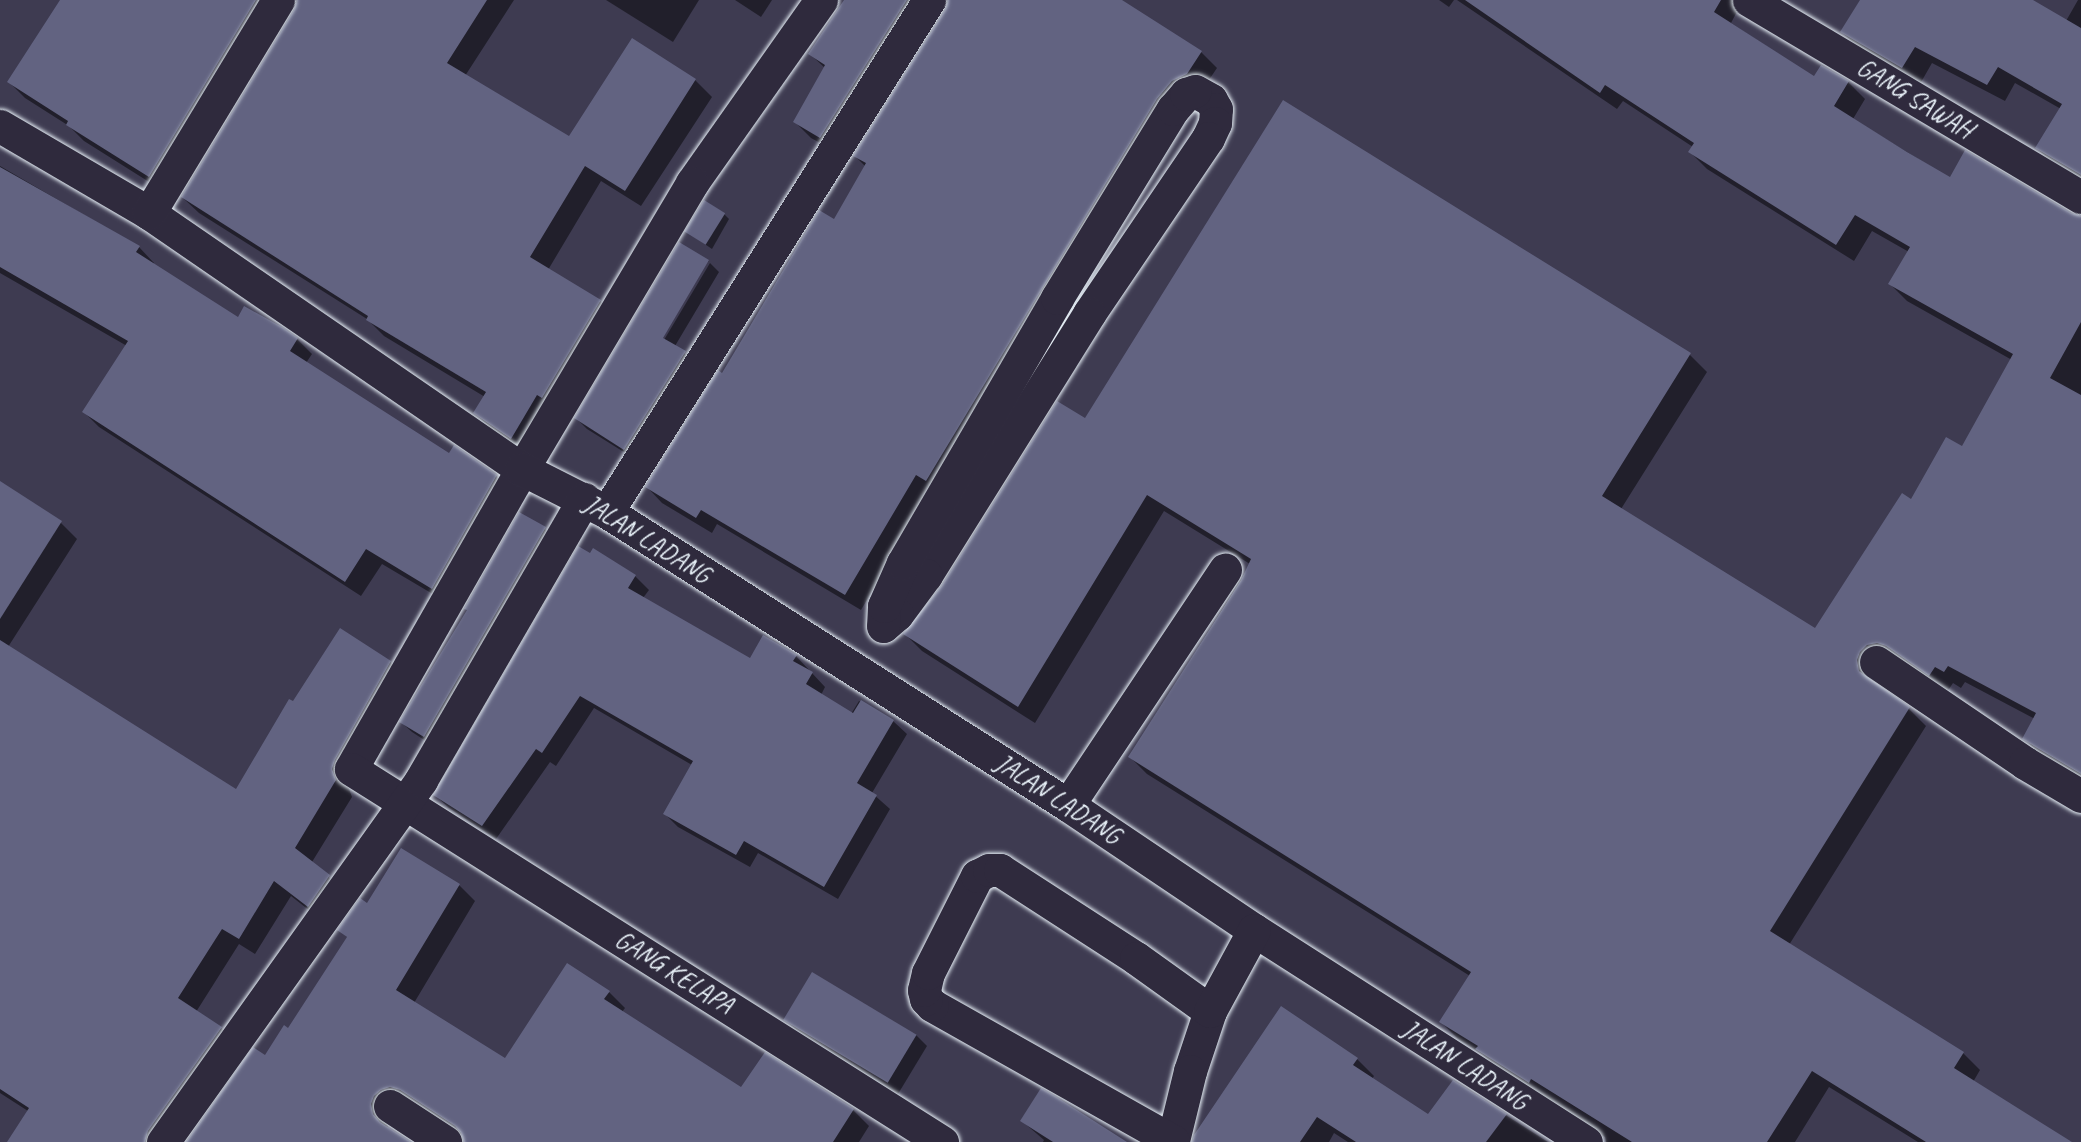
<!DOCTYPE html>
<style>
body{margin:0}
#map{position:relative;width:2081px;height:1142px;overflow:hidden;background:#3e3b51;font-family:Caveat,sans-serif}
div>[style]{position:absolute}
.shadow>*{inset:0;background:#0007}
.building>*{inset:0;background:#626381;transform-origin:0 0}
.roads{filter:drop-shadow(0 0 2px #e8f1f8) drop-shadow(0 0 2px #e8f1f8)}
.minor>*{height:33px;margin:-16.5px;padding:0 16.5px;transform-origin:16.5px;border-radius:16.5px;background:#2f2a3d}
span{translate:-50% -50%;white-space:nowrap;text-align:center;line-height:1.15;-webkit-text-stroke:5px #2f2a3d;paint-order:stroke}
.street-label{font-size:26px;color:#e8f1f8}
</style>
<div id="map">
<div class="shadow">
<i style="clip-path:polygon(62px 0,285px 0,165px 192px,84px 141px,69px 126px,25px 98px,9px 82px)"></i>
<i style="clip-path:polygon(298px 0,514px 0,465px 76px,570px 138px,632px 40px,695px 80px,712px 97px,641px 206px,601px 181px,548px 270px,600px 301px,616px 317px,528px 454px,491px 429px,475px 413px,485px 397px,384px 336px,367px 319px,199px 213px,182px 197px,295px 10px)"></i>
<i style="clip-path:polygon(606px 0,699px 0,673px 42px)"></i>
<i style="clip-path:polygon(735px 0,772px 0,761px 17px)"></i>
<i style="clip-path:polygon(846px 0,935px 0,837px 152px,811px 138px,795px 122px,825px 68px,810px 54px)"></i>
<i style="clip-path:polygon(1119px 0,1201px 52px,1217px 68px,933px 489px,861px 610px,717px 524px,712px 533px,662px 503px,647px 487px,722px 375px,834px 221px,866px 167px,855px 156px)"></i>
<i style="clip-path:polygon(1439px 0,1454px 0,1449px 7px)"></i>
<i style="clip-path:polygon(1457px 0,1743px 0,1731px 23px,1815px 78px,1848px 82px,1865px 99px,1853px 119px,1951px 179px,2081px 217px,2081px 779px,2041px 756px,2024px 738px,2035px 719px,1965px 682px,1961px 688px,1953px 683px,1947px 692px,1874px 679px,1875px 684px,1909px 709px,1926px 726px,1789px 945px,1963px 1053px,1980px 1070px,1973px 1082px,2069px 1142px,1918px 1142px,1829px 1087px,1795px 1142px,1606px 1142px,1605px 1137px,1494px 1066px,1482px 1054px,1458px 1039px,1441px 1022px,1470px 976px,1147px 774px,1130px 757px,1250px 564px,1164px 511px,1035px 723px,922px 651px,905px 634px,1085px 420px,1690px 355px,1707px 372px,1621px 509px,1815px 630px,1912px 501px,1963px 448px,2012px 360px,1907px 301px,1890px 284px,1909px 252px,1872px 231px,1854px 261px,1707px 169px,1690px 152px,1693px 147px,1623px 101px,1617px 109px)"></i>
<i style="clip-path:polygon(1862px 0,2026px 0,2066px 21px,2078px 0,2081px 0,2081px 181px,2054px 165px,2037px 148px,2061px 109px,2015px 83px,2005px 101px,1932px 63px,1920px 84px,1859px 49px,1842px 32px)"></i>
<i style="clip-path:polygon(0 166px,139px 247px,154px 263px,153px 265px,238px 319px,297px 339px,312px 354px,306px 363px,449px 455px,496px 476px,511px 491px,448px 603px,382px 564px,361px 596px,99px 427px,84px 412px,127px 346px,0 273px)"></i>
<i style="clip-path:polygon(724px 214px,729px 219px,712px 249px,687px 232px)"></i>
<i style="clip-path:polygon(679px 244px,709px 262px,706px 262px,658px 343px,661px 345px,710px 263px,719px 272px,675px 346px,696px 363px,635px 459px,587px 429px,576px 418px)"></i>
<i style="clip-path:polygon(10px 489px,61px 523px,77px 539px,8px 647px,236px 791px,293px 703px,390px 662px,406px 678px,348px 786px,352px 797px,312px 862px,345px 892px,324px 922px,291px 896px,255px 954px,239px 944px,196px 1012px,221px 1028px,237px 1044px,167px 1142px,8px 1142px,28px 1111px,0 1093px,0 505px)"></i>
<i style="clip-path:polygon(545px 529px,556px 539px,435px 747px,412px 732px,401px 722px)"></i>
<i style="clip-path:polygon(635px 576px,649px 590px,643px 598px,751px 660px,796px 656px,825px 687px,821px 695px,851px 714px,859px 701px,893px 721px,907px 734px,872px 793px,890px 809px,838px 899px,758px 853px,750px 867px,678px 827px,665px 814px,692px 765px,594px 708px,556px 766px,550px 762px,496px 839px,449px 808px,435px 795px)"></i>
<i style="clip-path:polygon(459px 885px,475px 901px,414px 1003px,506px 1060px,609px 992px,625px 1008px,622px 1012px,742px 1089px,853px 1110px,869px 1126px,859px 1142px,465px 1142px,464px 1136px,417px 1106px,387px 1121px,388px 1129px,408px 1142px,188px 1142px,289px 1030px,348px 938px,339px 930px,368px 906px)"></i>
<i style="clip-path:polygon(786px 1020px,916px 1035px,927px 1046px,898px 1094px,796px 1030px)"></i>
<i style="clip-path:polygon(1357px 1059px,1374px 1076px,1372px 1079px,1429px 1116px,1454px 1082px,1548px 1142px,1348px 1142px,1334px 1133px,1329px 1142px,1193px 1142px)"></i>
<i style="clip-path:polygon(1022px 1121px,1124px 1142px,1043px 1142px,1044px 1140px)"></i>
</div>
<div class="building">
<i style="clip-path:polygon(60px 0,256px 0,149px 177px,66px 125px,68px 121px,7px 82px)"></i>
<i style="clip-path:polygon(297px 0,487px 0,447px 63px,569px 136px,632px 38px,696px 79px,625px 191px,585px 166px,530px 257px,601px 300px,542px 398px,537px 395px,511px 439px,473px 413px,486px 392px,366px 320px,368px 316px,181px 197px,294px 10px)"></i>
<i style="clip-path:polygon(844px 0,907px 0,820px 138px,793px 122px,825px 65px,808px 54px)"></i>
<i style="clip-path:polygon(948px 0,1122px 0,1202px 51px,1187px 74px,1172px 81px,1157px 99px,926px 481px,916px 475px,845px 595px,701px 510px,696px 518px,645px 487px,718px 370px,722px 373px,819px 210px,834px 219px,866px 163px,853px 156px,945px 10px)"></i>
<i style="clip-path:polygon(1465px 0,1721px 0,1714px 12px,1814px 76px,1821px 65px,1849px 81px,1834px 106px,1907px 152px,1950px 177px,1965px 150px,2071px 213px,2081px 216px,2081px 322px,2050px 378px,2081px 395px,2081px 774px,2022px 739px,2036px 713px,1948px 666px,1944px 672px,1935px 667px,1929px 676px,1886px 646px,1877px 643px,1867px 645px,1860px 652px,1857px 660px,1859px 671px,1910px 707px,1770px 931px,1964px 1052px,1954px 1068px,2072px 1142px,1926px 1142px,1812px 1071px,1767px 1142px,1632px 1142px,1531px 1079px,1529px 1083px,1475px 1049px,1478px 1046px,1439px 1022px,1471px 972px,1128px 757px,1241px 580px,1251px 559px,1147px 495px,1018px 707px,903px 634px,942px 585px,1057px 401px,1085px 418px,1283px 100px,1691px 353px,1602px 496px,1815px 628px,1902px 493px,1911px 499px,1946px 437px,1962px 446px,2013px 354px,1888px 284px,1910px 247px,1855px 215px,1836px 245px,1688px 152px,1694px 143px,1605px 85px,1600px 93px)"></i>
<i style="clip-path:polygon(1860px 0,2033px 0,2081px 28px,2081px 175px,2035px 148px,2062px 104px,1998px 67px,1987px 85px,1915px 47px,1902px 68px,1840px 32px)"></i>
<i style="clip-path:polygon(0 167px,140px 246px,136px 252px,238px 317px,244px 306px,282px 327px,298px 338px,290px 351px,449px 453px,454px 445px,497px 475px,432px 589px,366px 549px,345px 582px,82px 412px,128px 341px,0 267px)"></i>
<i style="left:704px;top:200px;width:25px;height:37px;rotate:32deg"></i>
<i style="clip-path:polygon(679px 242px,709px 260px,663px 338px,686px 351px,624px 450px,574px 418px)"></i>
<i style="clip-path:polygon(0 481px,62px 521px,0 619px)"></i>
<i style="clip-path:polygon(519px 512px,546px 527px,424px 737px,399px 722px,467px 610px,464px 609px)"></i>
<i style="clip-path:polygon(578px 546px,590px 553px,593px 548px,636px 575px,628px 588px,750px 658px,763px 635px,797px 655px,793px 661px,813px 672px,806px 684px,853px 713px,861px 700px,894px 720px,857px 783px,877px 795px,824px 887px,744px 841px,736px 855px,663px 814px,693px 761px,580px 696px,542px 753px,536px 749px,482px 826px,433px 795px)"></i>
<i style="clip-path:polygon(340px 628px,391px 661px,335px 760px,332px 769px,336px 780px,295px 848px,330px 875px,308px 907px,274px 881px,239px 939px,222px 929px,178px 998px,222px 1027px,148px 1131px,145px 1142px,7px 1142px,29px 1108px,0 1089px,0 640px,236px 789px,289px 699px,293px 701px)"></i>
<i style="clip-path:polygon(401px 848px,460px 884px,396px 990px,505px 1058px,567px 963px,610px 991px,604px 999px,741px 1087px,765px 1052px,854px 1109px,833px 1142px,464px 1142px,461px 1133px,455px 1126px,400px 1090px,390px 1087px,381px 1090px,374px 1096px,371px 1104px,373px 1114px,380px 1122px,411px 1142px,186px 1142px,253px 1047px,265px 1055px,284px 1025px,288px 1028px,347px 937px,337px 930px,360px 898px,367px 903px)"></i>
<i style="left:812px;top:972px;width:122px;height:56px;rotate:31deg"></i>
<i style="clip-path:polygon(1281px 1006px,1358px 1058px,1353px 1065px,1428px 1114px,1453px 1080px,1507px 1114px,1486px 1142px,1356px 1142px,1317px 1117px,1300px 1142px,1192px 1142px,1194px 1135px)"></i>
<i style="clip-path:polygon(1041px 1088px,1055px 1096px,1127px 1142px,1053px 1142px,1020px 1121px)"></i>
</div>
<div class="roads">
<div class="minor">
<i style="left:821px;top:0;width:224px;rotate:125.2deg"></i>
<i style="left:692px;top:183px;width:333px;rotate:120.7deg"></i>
<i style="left:522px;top:469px;width:345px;rotate:119.7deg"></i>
<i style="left:351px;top:769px;width:699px;rotate:32.26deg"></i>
<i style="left:1749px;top:0;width:386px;rotate:30.7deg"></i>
<i style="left:1195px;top:91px;width:18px;rotate:29deg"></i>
<i style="left:1211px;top:100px;width:10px;rotate:61deg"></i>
<i style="left:1216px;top:109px;width:14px;rotate:94deg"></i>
<i style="left:1215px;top:123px;width:17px;rotate:115deg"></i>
<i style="left:1208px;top:138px;width:212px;rotate:124.1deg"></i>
<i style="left:1089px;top:314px;width:308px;rotate:122deg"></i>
<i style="left:926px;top:575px;width:49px;rotate:126.6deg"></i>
<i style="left:897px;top:614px;width:18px;rotate:139deg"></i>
<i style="left:883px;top:626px;width:20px;rotate:-87deg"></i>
<i style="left:884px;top:606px;width:47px;rotate:-66.2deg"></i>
<i style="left:903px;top:563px;width:306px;rotate:-59.8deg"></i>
<i style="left:1057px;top:298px;width:222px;rotate:-58.5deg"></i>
<i style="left:1173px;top:109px;width:20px;rotate:-49deg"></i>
<i style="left:1186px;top:94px;width:9px;rotate:-18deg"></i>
<i style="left:0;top:126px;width:173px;rotate:30.3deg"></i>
<i style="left:149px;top:213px;width:452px;rotate:34.5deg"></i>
<i style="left:522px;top:469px;width:95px;rotate:26.8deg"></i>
<i style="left:607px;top:512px;width:546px;rotate:32.44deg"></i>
<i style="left:1068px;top:805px;width:224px;rotate:33.9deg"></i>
<i style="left:1254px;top:930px;width:394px;rotate:32.6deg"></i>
<i style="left:149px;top:213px;width:249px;rotate:-58.8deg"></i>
<i style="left:607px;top:512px;width:605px;rotate:-57.83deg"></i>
<i style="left:1876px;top:662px;width:180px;rotate:34.1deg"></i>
<i style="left:2025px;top:763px;width:65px;rotate:30.5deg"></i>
<i style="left:1068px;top:805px;width:283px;rotate:-56.3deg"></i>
<i style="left:1210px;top:1011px;width:63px;rotate:108.4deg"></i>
<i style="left:1190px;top:1071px;width:72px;rotate:103.7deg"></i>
<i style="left:1173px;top:1141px;width:277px;rotate:-150.6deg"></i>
<i style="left:932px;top:1005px;width:8px;rotate:-135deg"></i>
<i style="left:926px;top:999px;width:9px;rotate:-103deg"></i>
<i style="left:924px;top:990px;width:17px;rotate:-77deg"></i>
<i style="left:928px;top:973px;width:109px;rotate:-63.2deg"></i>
<i style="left:977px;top:876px;width:13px;rotate:-27deg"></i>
<i style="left:989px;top:870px;width:11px"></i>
<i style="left:1000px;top:870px;width:162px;rotate:32.9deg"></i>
<i style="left:1136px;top:958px;width:91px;rotate:35.6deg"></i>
<i style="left:1210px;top:1011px;width:92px;rotate:-61.5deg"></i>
<i style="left:390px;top:1106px;width:66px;rotate:33.2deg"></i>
<i style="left:163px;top:1142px;width:445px;rotate:-54.5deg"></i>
<i style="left:421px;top:780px;width:325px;rotate:-59.9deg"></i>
</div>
</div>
<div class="street-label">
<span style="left:1915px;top:98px;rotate:31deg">GANG SAWAH</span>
<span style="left:647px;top:539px;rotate:32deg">JALAN LADANG</span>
<span style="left:1058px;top:799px;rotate:33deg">JALAN LADANG</span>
<span style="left:674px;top:972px;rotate:32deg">GANG KELAPA</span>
<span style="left:1465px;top:1065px;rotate:33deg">JALAN LADANG</span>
</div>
</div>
